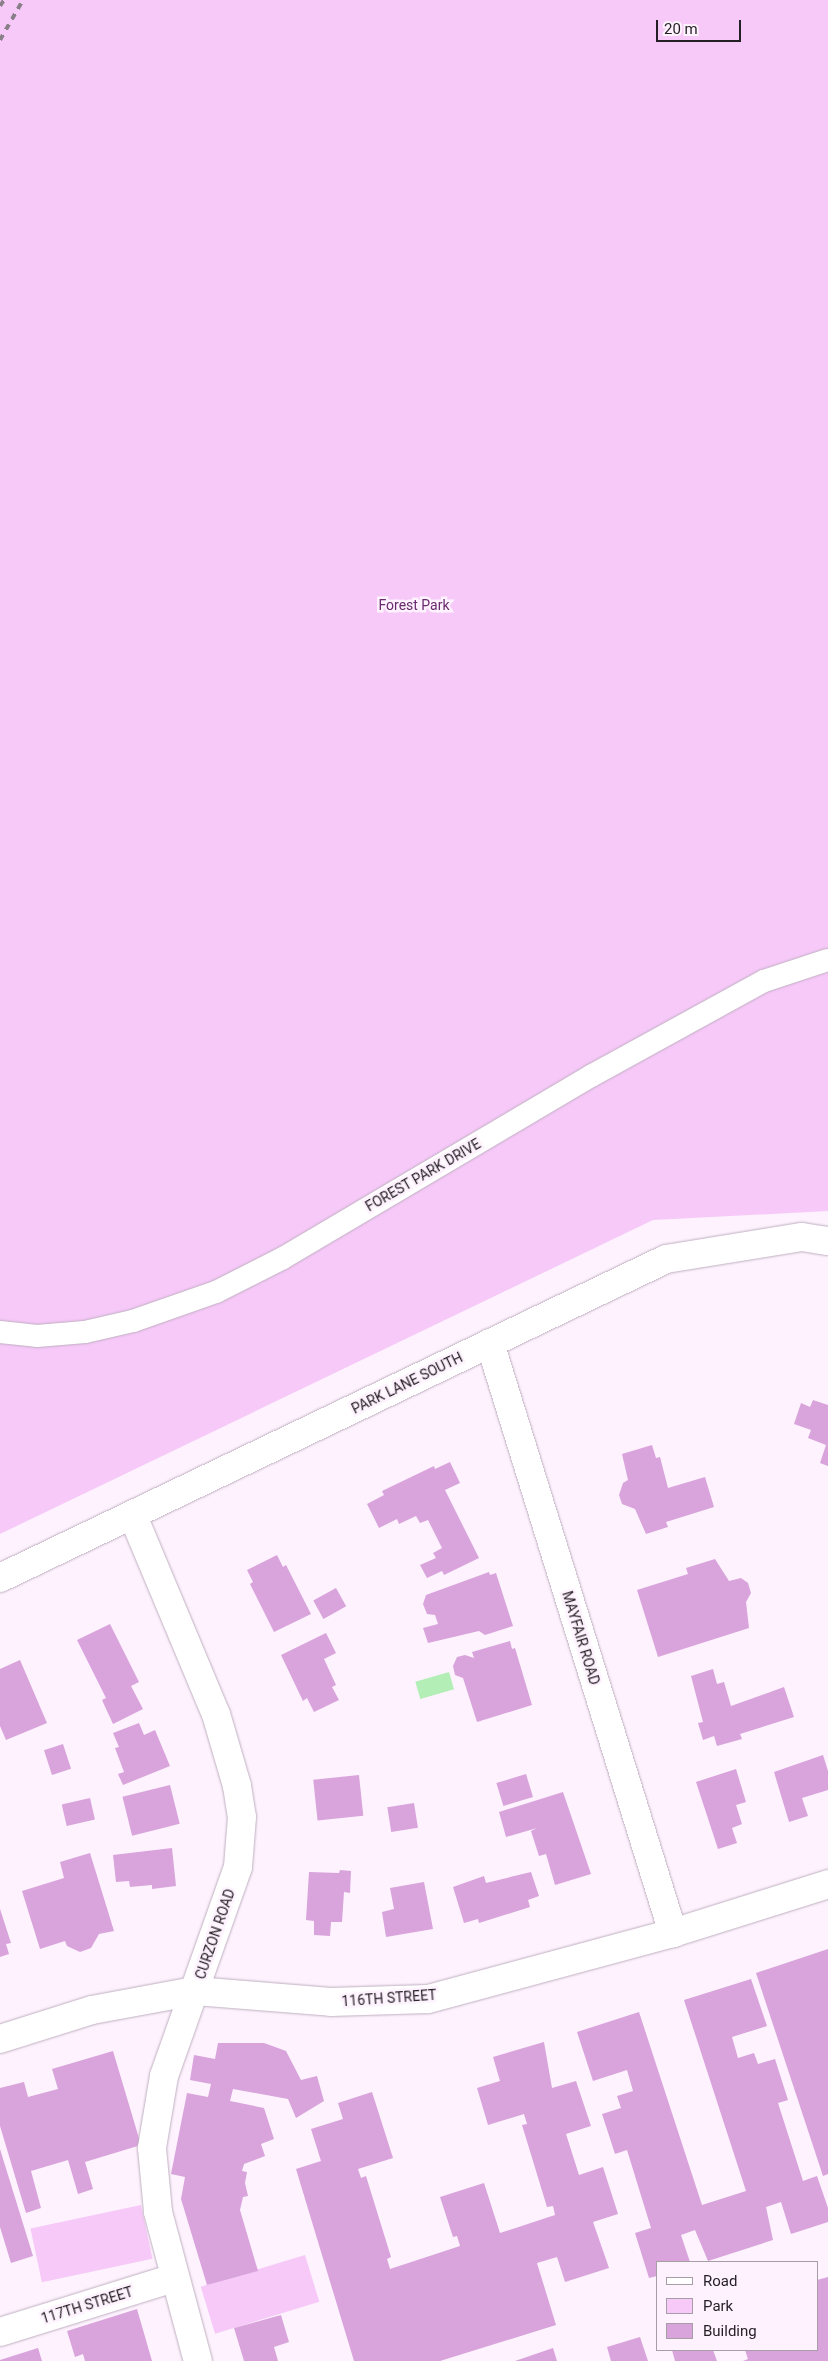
<!DOCTYPE html>
<style>
body{margin:0}
#map{position:relative;width:828px;height:2361px;overflow:hidden;background:#fdf2fd;font-family:Roboto,sans-serif}
div>[style]{position:absolute}
.green>*{inset:0;background:#f6c9f8;transform-origin:0 0}
.water>*{inset:0;background:#b2eeb5;transform-origin:0 0}
.building>*{inset:0;background:#d9a3dc;transform-origin:0 0}
.roads{filter:drop-shadow(0 0 1px #c0afc1) drop-shadow(0 0 1px #c0afc1)}
.pedestrian>*{height:22px;margin:-11px;padding:0 11px;transform-origin:11px;border-radius:11px;background:#fff}
.minor>*{height:28px;margin:-14px;padding:0 14px;transform-origin:14px;border-radius:14px;background:#fff}
.rail>*{height:4px;margin-top:-2px;transform-origin:0;background:repeating-linear-gradient(90deg,#887f88 0 6px,transparent 0 12px)}
span{translate:-50% -50%;white-space:nowrap;text-align:center;line-height:1.15;-webkit-text-stroke:5px #fdf2fd;paint-order:stroke}
.park-label{font-size:14px;color:#692a6e}
.street-label{font-size:14px;color:#241e25}
.legend{position:absolute;left:656px;top:2261px;width:162px;height:90px;box-sizing:border-box;background:#fdf2fd;border:1px solid #a69da7;margin:0;padding:6px 9px;list-style:none;font-size:15px;color:#241e25}
.legend li{display:flex;align-items:center;gap:10px;height:25px}
.legend b{width:25px;border:1px solid #a69da7}
.scale{position:absolute;left:656px;top:20px;width:85px;height:22px;box-sizing:border-box;border:2px solid #241e25;border-top:0;padding-left:6px;font-size:15px;line-height:18px;white-space:nowrap;color:#241e25;-webkit-text-stroke:4px #fdf2fd;paint-order:stroke}
</style>
<div id="map">
<div class="green">
<i style="clip-path:polygon(0 0,828px 0,828px 1211px,653px 1220px,0 1534px)"></i>
<i style="left:141px;top:2205px;width:55px;height:113px;rotate:78deg"></i>
<i style="left:305px;top:2255px;width:49px;height:109px;rotate:73deg"></i>
</div>
<div class="water">
<i style="left:449px;top:1672px;width:18px;height:35px;rotate:74deg"></i>
</div>
<div class="building">
<i style="clip-path:polygon(813px 1400px,828px 1405px,828px 1466px,820px 1463px,826px 1445px,808px 1438px,811px 1430px,794px 1424px,801px 1403px,810px 1407px)"></i>
<i style="clip-path:polygon(652px 1445px,656px 1458px,660px 1457px,668px 1488px,705px 1477px,714px 1507px,666px 1522px,668px 1527px,646px 1534px,635px 1509px,622px 1504px,619px 1495px,623px 1483px,628px 1480px,622px 1454px)"></i>
<i style="clip-path:polygon(450px 1462px,460px 1483px,445px 1490px,479px 1558px,444px 1575px,442px 1571px,427px 1578px,420px 1565px,436px 1558px,433px 1553px,442px 1548px,428px 1520px,420px 1523px,416px 1516px,399px 1524px,397px 1519px,379px 1528px,367px 1504px,384px 1495px,382px 1491px,434px 1466px,435px 1469px)"></i>
<i style="clip-path:polygon(277px 1555px,283px 1567px,286px 1565px,311px 1614px,274px 1632px,250px 1584px,253px 1582px,247px 1570px)"></i>
<i style="clip-path:polygon(715px 1559px,729px 1581px,741px 1578px,748px 1583px,751px 1593px,746px 1602px,749px 1628px,658px 1657px,637px 1590px,688px 1574px,686px 1568px)"></i>
<i style="clip-path:polygon(489px 1572px,490px 1575px,496px 1573px,513px 1626px,485px 1635px,479px 1631px,428px 1643px,423px 1628px,438px 1624px,435px 1615px,427px 1614px,423px 1604px,426px 1595px)"></i>
<i style="left:336px;top:1588px;width:21px;height:26px;rotate:61deg"></i>
<i style="clip-path:polygon(110px 1624px,139px 1682px,131px 1686px,143px 1709px,113px 1724px,102px 1700px,106px 1698px,77px 1640px)"></i>
<i style="clip-path:polygon(326px 1633px,336px 1653px,324px 1659px,336px 1685px,332px 1687px,339px 1700px,314px 1712px,307px 1698px,303px 1701px,281px 1655px)"></i>
<i style="clip-path:polygon(510px 1641px,512px 1649px,515px 1648px,532px 1705px,477px 1722px,463px 1678px,455px 1675px,453px 1666px,457px 1657px,465px 1655px,474px 1658px,472px 1652px)"></i>
<i style="clip-path:polygon(20px 1660px,47px 1723px,6px 1740px,0 1726px,0 1669px)"></i>
<i style="clip-path:polygon(713px 1669px,717px 1684px,724px 1682px,731px 1706px,784px 1687px,794px 1717px,740px 1734px,742px 1739px,717px 1746px,714px 1736px,703px 1740px,698px 1723px,703px 1722px,691px 1676px)"></i>
<i style="clip-path:polygon(139px 1723px,144px 1735px,155px 1730px,170px 1766px,123px 1785px,118px 1774px,124px 1772px,115px 1748px,119px 1747px,113px 1733px)"></i>
<i style="left:63px;top:1744px;width:26px;height:20px;rotate:72deg"></i>
<i style="clip-path:polygon(823px 1755px,828px 1771px,828px 1790px,802px 1798px,808px 1816px,789px 1822px,774px 1772px)"></i>
<i style="clip-path:polygon(736px 1769px,746px 1802px,736px 1805px,742px 1824px,732px 1828px,737px 1843px,718px 1849px,696px 1782px)"></i>
<i style="left:526px;top:1774px;width:24px;height:31px;rotate:73deg"></i>
<i style="left:359px;top:1775px;width:41px;height:46px;rotate:84deg"></i>
<i style="left:170px;top:1785px;width:40px;height:49px;rotate:76deg"></i>
<i style="clip-path:polygon(563px 1792px,591px 1874px,555px 1885px,546px 1854px,539px 1856px,531px 1831px,537px 1828px,506px 1837px,499px 1812px)"></i>
<i style="left:90px;top:1798px;width:22px;height:29px;rotate:77deg"></i>
<i style="left:414px;top:1803px;width:25px;height:27px;rotate:81deg"></i>
<i style="clip-path:polygon(172px 1848px,176px 1886px,152px 1889px,152px 1885px,130px 1887px,129px 1881px,116px 1882px,113px 1855px)"></i>
<i style="clip-path:polygon(90px 1853px,114px 1931px,99px 1934px,91px 1948px,80px 1952px,67px 1946px,65px 1941px,40px 1949px,22px 1891px,64px 1878px,60px 1862px)"></i>
<i style="clip-path:polygon(340px 1870px,351px 1871px,350px 1893px,344px 1892px,342px 1922px,331px 1922px,330px 1936px,314px 1935px,314px 1921px,306px 1920px,309px 1872px,339px 1873px)"></i>
<i style="clip-path:polygon(531px 1872px,539px 1896px,528px 1900px,530px 1907px,479px 1923px,478px 1919px,464px 1923px,453px 1887px,484px 1876px,486px 1883px)"></i>
<i style="clip-path:polygon(424px 1882px,433px 1929px,386px 1937px,382px 1912px,394px 1909px,390px 1888px)"></i>
<i style="clip-path:polygon(0 1909px,11px 1943px,6px 1944px,9px 1954px,0 1957px)"></i>
<i style="clip-path:polygon(828px 1949px,828px 2174px,823px 2176px,756px 1973px)"></i>
<i style="clip-path:polygon(751px 1979px,767px 2026px,732px 2037px,738px 2058px,754px 2053px,758px 2064px,775px 2059px,788px 2100px,778px 2103px,803px 2181px,817px 2176px,828px 2208px,828px 2222px,791px 2234px,781px 2202px,766px 2207px,773px 2240px,708px 2261px,695px 2230px,681px 2235px,690px 2262px,657px 2262px,657px 2276px,649px 2278px,635px 2233px,651px 2228px,627px 2150px,615px 2154px,602px 2114px,621px 2108px,617px 2096px,633px 2091px,627px 2070px,593px 2081px,577px 2032px,639px 2012px,702px 2205px,746px 2191px,684px 2000px)"></i>
<i style="clip-path:polygon(544px 2042px,552px 2088px,576px 2081px,591px 2126px,566px 2134px,579px 2175px,603px 2167px,618px 2214px,593px 2222px,609px 2268px,565px 2282px,557px 2257px,537px 2263px,556px 2325px,440px 2361px,354px 2361px,296px 2169px,321px 2161px,311px 2129px,343px 2119px,338px 2103px,372px 2092px,393px 2158px,358px 2169px,361px 2178px,366px 2176px,391px 2257px,387px 2259px,390px 2269px,460px 2246px,457px 2236px,453px 2237px,440px 2197px,484px 2183px,500px 2233px,555px 2215px,553px 2206px,547px 2207px,522px 2125px,527px 2124px,524px 2114px,488px 2125px,477px 2088px,500px 2081px,493px 2057px)"></i>
<i style="clip-path:polygon(218px 2043px,264px 2043px,286px 2051px,301px 2080px,317px 2076px,324px 2101px,296px 2118px,288px 2099px,233px 2089px,230px 2101px,264px 2108px,274px 2139px,261px 2144px,265px 2156px,244px 2164px,242px 2171px,247px 2172px,245px 2183px,248px 2196px,243px 2197px,240px 2210px,258px 2271px,207px 2285px,181px 2199px,185px 2177px,171px 2174px,187px 2093px,208px 2097px,211px 2084px,190px 2080px,194px 2055px,215px 2059px)"></i>
<i style="clip-path:polygon(113px 2051px,141px 2145px,85px 2162px,93px 2189px,78px 2194px,68px 2160px,31px 2171px,41px 2208px,26px 2213px,0 2126px,0 2088px,24px 2082px,28px 2097px,58px 2089px,52px 2069px)"></i>
<i style="clip-path:polygon(0 2149px,33px 2256px,11px 2263px,0 2227px)"></i>
<i style="clip-path:polygon(828px 2277px,828px 2361px,743px 2361px,748px 2359px,745px 2350px,817px 2350px,817px 2280px)"></i>
<i style="clip-path:polygon(137px 2309px,152px 2361px,85px 2361px,83px 2354px,75px 2357px,67px 2331px)"></i>
<i style="clip-path:polygon(281px 2315px,289px 2342px,274px 2347px,278px 2361px,244px 2361px,234px 2328px)"></i>
<i style="clip-path:polygon(640px 2337px,648px 2361px,611px 2361px,607px 2347px)"></i>
<i style="clip-path:polygon(38px 2348px,42px 2361px,0 2361px,0 2360px)"></i>
<i style="clip-path:polygon(553px 2348px,557px 2361px,515px 2361px)"></i>
<i style="clip-path:polygon(672px 2350px,713px 2350px,717px 2361px,675px 2361px)"></i>
</div>
<div class="roads">
<div class="pedestrian">
<i style="left:0;top:1332px;width:37px;rotate:6deg"></i>
<i style="left:37px;top:1336px;width:48px;rotate:-4.8deg"></i>
<i style="left:85px;top:1332px;width:49px;rotate:-12.9deg"></i>
<i style="left:133px;top:1321px;width:88px;rotate:-19.3deg"></i>
<i style="left:216px;top:1292px;width:75px;rotate:-26.9deg"></i>
<i style="left:283px;top:1258px;width:358px;rotate:-30.6deg"></i>
<i style="left:591px;top:1076px;width:197px;rotate:-28.8deg"></i>
<i style="left:764px;top:981px;width:67px;rotate:-18.2deg"></i>
</div>
<div class="minor">
<i style="left:490px;top:1343px;width:618px;rotate:72.77deg"></i>
<i style="left:133px;top:1516px;width:215px;rotate:67.3deg"></i>
<i style="left:216px;top:1714px;width:75px;rotate:73.7deg"></i>
<i style="left:237px;top:1786px;width:31px;rotate:81deg"></i>
<i style="left:242px;top:1817px;width:50px;rotate:94.6deg"></i>
<i style="left:238px;top:1867px;width:222px;rotate:109.5deg"></i>
<i style="left:164px;top:2076px;width:73px;rotate:99.5deg"></i>
<i style="left:152px;top:2148px;width:64px;rotate:84.6deg"></i>
<i style="left:158px;top:2212px;width:154px;rotate:75deg"></i>
<i style="left:0;top:1578px;width:738px;rotate:-25.59deg"></i>
<i style="left:666px;top:1259px;width:138px;rotate:-9.2deg"></i>
<i style="left:802px;top:1237px;width:26px;rotate:9deg"></i>
<i style="left:0;top:2039px;width:96px;rotate:-17.5deg"></i>
<i style="left:92px;top:2010px;width:105px;rotate:-10.5deg"></i>
<i style="left:195px;top:1991px;width:136px;rotate:4.6deg"></i>
<i style="left:331px;top:2002px;width:97px;rotate:-1.8deg"></i>
<i style="left:428px;top:1999px;width:254px;rotate:-15.1deg"></i>
<i style="left:673px;top:1933px;width:163px;rotate:-17.5deg"></i>
<i style="left:0;top:2332px;width:181px;rotate:-17.3deg"></i>
</div>
</div>
<div class="rail">
<i style="left:0;top:6px;width:7px;rotate:-56deg"></i>
<i style="left:0;top:40px;width:46px;rotate:-60.1deg"></i>
</div>
<div class="park-label">
<span style="left:414px;top:605px">Forest Park</span>
</div>
<div class="street-label">
<span style="left:423px;top:1175px;rotate:-30deg">FOREST PARK DRIVE</span>
<span style="left:407px;top:1383px;rotate:-26deg">PARK LANE SOUTH</span>
<span style="left:581px;top:1638px;rotate:73deg">MAYFAIR ROAD</span>
<span style="left:215px;top:1934px;rotate:-71deg">CURZON ROAD</span>
<span style="left:389px;top:1998px;rotate:-4deg">116TH STREET</span>
<span style="left:87px;top:2305px;rotate:-17deg">117TH STREET</span>
</div>
<ul class="legend">
<li><b style="height:6px;background:#fff"></b>Road</li>
<li><b style="height:14px;background:#f6c9f8"></b>Park</li>
<li><b style="height:14px;background:#d9a3dc"></b>Building</li>
</ul>
<div class="scale">20 m</div>
</div>
